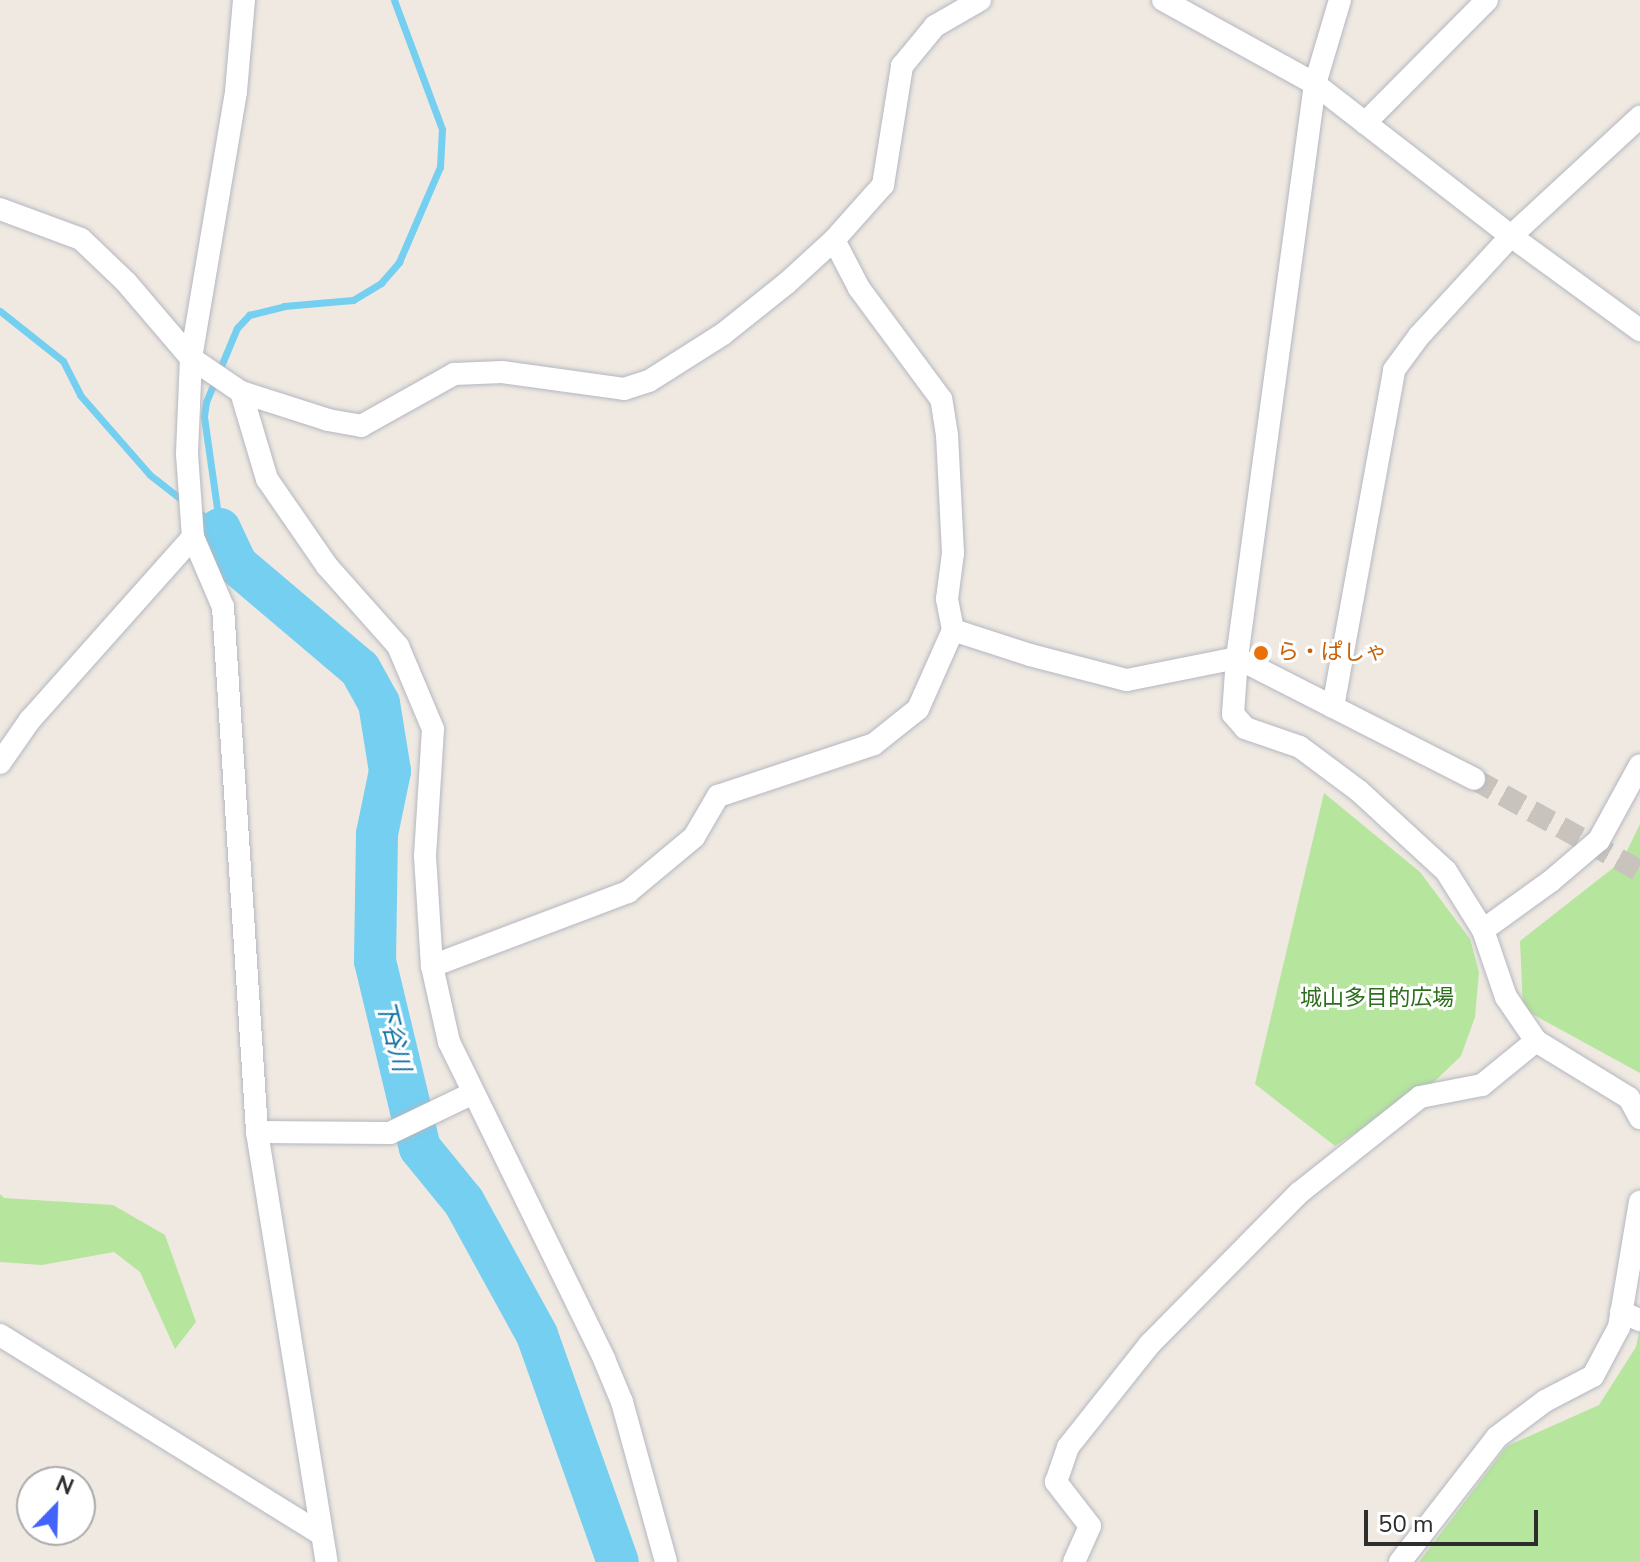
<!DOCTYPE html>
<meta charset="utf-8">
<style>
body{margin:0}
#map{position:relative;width:1640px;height:1562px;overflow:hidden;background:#efe9e1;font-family:"Nunito Sans","Noto Sans JP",sans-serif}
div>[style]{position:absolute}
.green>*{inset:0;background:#b6e59e}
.stream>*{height:7px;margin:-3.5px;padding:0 3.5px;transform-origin:3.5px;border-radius:3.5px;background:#75cff0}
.river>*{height:42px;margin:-21px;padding:0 21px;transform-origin:21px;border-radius:21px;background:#75cff0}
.minor-tunnel>*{height:22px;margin-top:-11px;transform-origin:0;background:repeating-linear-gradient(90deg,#c8c4bd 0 22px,transparent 0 33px)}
.roads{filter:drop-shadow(0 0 2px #b4b7c1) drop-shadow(0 0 2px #b4b7c1)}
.minor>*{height:22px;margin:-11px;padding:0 11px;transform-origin:11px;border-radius:11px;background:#fff}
.dots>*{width:22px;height:22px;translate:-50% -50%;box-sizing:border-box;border:4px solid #fff;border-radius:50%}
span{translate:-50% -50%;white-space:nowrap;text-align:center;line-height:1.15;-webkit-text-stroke:6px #fff;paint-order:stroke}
.food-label{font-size:22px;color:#c56008}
.left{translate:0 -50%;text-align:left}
.park-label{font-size:22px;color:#2c6e1b}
.water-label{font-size:24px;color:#0d6fa3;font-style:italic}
.north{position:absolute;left:16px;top:1466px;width:80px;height:80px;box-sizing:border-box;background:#fff;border:2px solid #ababab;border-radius:50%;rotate:23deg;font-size:22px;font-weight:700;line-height:32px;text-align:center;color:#2e2e2e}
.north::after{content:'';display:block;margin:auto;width:28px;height:36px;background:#4264fb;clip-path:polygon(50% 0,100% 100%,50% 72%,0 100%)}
.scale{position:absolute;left:1364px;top:1510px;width:174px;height:36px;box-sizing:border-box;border:4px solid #2e2e2e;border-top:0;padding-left:10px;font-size:24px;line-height:28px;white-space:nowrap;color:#2e2e2e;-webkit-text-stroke:6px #fff;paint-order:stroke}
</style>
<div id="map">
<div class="green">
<i style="clip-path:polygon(1324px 793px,1420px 872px,1470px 939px,1479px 972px,1475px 1017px,1461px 1056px,1435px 1081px,1335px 1146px,1255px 1084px)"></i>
<i style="clip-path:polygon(1640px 824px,1640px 1073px,1523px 1009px,1520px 941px,1622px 861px)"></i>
<i style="clip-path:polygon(0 1194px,4px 1198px,113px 1205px,165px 1235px,196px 1322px,175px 1349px,140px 1272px,114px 1252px,42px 1265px,0 1262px)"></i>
<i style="clip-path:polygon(1640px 1328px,1640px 1562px,1419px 1562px,1507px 1446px,1599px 1405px,1636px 1347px)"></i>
</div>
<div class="stream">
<i style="left:0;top:311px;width:80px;rotate:38.4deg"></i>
<i style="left:63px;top:361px;width:38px;rotate:63deg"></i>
<i style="left:80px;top:395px;width:106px;rotate:48.8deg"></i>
<i style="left:150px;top:475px;width:46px;rotate:37.9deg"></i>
<i style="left:196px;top:510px;width:31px;rotate:38deg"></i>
<i style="left:220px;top:529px;width:114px;rotate:-98.1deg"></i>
<i style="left:204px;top:416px;width:14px;rotate:-82deg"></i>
<i style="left:206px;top:402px;width:80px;rotate:-67.3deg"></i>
<i style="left:237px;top:328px;width:18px;rotate:-47deg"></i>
<i style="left:249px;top:315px;width:36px;rotate:-14deg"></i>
<i style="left:284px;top:306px;width:69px;rotate:-5deg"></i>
<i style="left:353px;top:300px;width:33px;rotate:-31deg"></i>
<i style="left:381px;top:283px;width:28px;rotate:-49deg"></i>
<i style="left:399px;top:262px;width:103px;rotate:-66.7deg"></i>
<i style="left:440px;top:167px;width:38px;rotate:-87deg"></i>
<i style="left:442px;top:129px;width:138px;rotate:-110.4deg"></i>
</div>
<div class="river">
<i style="left:220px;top:529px;width:38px;rotate:65deg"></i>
<i style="left:236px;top:564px;width:162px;rotate:40.3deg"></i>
<i style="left:360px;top:669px;width:39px;rotate:61deg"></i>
<i style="left:379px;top:703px;width:69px;rotate:80.8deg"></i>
<i style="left:390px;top:771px;width:64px;rotate:101.7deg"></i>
<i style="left:377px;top:834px;width:127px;rotate:90.9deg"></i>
<i style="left:375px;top:961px;width:192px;rotate:76.5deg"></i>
<i style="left:420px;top:1148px;width:70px;rotate:50.8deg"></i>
<i style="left:464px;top:1202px;width:152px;rotate:61.2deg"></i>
<i style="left:537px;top:1335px;width:241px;rotate:70.4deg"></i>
</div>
<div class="minor-tunnel">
<i style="left:1474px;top:779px;width:190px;rotate:29deg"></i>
</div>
<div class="roads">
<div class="minor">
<i style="left:244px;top:0;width:92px;rotate:95deg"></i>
<i style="left:236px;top:92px;width:270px;rotate:99.6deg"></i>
<i style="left:191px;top:358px;width:96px;rotate:92.4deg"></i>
<i style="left:187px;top:454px;width:83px;rotate:85.9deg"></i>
<i style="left:193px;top:537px;width:76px;rotate:66.8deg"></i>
<i style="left:223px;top:607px;width:526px;rotate:86.29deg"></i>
<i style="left:257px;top:1132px;width:436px;rotate:80.8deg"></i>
<i style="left:1163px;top:0;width:174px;rotate:28.9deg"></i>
<i style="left:1315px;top:84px;width:248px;rotate:37.8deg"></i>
<i style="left:1511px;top:236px;width:160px;rotate:36.1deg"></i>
<i style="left:1340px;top:0;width:88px;rotate:106.6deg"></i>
<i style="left:1315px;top:84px;width:579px;rotate:97.74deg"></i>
<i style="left:1237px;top:658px;width:56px;rotate:94.1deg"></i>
<i style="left:1233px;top:714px;width:18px;rotate:49deg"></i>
<i style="left:1245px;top:728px;width:58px;rotate:19.1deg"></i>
<i style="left:1300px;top:747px;width:74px;rotate:36.7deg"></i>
<i style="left:1359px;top:791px;width:118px;rotate:42.6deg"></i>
<i style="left:1446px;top:871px;width:70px;rotate:57.9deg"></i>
<i style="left:1483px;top:930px;width:71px;rotate:71.1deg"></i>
<i style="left:1506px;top:997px;width:53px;rotate:55.7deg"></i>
<i style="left:1536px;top:1041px;width:109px;rotate:31.5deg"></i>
<i style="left:1629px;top:1098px;width:23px;rotate:61deg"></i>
<i style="left:1365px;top:123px;width:173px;rotate:-45.2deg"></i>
<i style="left:0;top:209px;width:86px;rotate:20.3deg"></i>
<i style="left:81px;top:239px;width:62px;rotate:43.7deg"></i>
<i style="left:126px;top:282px;width:100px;rotate:49.5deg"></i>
<i style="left:191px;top:358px;width:60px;rotate:34.2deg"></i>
<i style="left:241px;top:392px;width:91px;rotate:17.8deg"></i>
<i style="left:328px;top:420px;width:34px;rotate:10deg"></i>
<i style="left:361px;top:426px;width:107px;rotate:-29.2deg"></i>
<i style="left:454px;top:374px;width:48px;rotate:-2.4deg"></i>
<i style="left:502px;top:372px;width:123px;rotate:7.9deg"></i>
<i style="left:624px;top:389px;width:26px;rotate:-18deg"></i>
<i style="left:649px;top:381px;width:88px;rotate:-32.4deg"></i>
<i style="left:723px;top:334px;width:82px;rotate:-38.6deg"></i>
<i style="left:787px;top:283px;width:64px;rotate:-42.5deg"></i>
<i style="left:834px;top:240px;width:74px;rotate:-48.3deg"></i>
<i style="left:883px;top:185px;width:121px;rotate:-80.9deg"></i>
<i style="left:902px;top:66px;width:52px;rotate:-50.5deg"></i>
<i style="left:935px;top:26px;width:52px;rotate:-30deg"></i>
<i style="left:241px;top:392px;width:91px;rotate:73.4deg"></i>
<i style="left:267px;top:479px;width:106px;rotate:55.4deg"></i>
<i style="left:327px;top:566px;width:107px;rotate:48.4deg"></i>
<i style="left:398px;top:646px;width:90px;rotate:67.1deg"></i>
<i style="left:433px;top:729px;width:127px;rotate:93.6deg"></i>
<i style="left:425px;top:856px;width:110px;rotate:86.4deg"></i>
<i style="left:432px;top:966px;width:78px;rotate:77.4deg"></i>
<i style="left:449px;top:1042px;width:353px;rotate:63.9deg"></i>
<i style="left:604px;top:1359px;width:47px;rotate:67.3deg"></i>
<i style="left:622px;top:1402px;width:166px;rotate:74.6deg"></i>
<i style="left:953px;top:630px;width:81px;rotate:18deg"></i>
<i style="left:1030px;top:655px;width:100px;rotate:14.5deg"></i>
<i style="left:1127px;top:680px;width:112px;rotate:-11.3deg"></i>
<i style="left:1237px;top:658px;width:266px;rotate:27deg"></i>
<i style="left:1333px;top:707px;width:342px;rotate:-79.7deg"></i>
<i style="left:1394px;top:370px;width:42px;rotate:-53.7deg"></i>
<i style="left:1419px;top:336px;width:136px;rotate:-47.4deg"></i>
<i style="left:1511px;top:236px;width:176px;rotate:-42.7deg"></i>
<i style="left:0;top:763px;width:52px;rotate:-55.1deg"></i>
<i style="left:30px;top:720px;width:245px;rotate:-48.3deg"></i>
<i style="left:1483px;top:930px;width:84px;rotate:-35.8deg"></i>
<i style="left:1551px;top:881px;width:63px;rotate:-40.5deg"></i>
<i style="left:1599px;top:840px;width:85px;rotate:-61.3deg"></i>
<i style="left:432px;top:966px;width:210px;rotate:-20.7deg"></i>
<i style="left:628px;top:892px;width:86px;rotate:-39.8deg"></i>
<i style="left:694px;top:837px;width:48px;rotate:-59.7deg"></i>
<i style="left:718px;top:796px;width:164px;rotate:-18.4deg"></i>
<i style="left:874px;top:744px;width:56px;rotate:-38.5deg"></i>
<i style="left:918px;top:709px;width:86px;rotate:-66.1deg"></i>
<i style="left:953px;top:630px;width:32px;rotate:-101deg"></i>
<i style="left:947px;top:599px;width:46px;rotate:-82.6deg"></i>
<i style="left:953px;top:553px;width:118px;rotate:-92.9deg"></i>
<i style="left:947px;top:435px;width:36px;rotate:-99deg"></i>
<i style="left:941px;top:399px;width:138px;rotate:-126.5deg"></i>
<i style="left:859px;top:288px;width:54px;rotate:-117.5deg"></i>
<i style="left:257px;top:1132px;width:133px;rotate:0.4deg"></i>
<i style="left:390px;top:1133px;width:90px;rotate:-25.7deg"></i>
<i style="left:1621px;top:1312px;width:21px;rotate:23deg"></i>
<i style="left:0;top:1335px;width:378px;rotate:31.8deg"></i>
<i style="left:1074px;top:1562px;width:39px;rotate:-66deg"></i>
<i style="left:1090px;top:1526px;width:56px;rotate:-127.7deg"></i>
<i style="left:1056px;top:1482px;width:37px;rotate:-71deg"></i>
<i style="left:1068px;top:1447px;width:132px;rotate:-51.5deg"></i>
<i style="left:1150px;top:1344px;width:212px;rotate:-45.4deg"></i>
<i style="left:1299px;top:1193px;width:154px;rotate:-38.4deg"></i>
<i style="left:1420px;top:1097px;width:63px;rotate:-11deg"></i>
<i style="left:1482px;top:1085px;width:70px;rotate:-39.2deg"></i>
<i style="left:1400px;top:1562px;width:158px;rotate:-52.2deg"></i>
<i style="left:1497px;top:1437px;width:60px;rotate:-36.9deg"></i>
<i style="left:1545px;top:1401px;width:54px;rotate:-27.5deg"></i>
<i style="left:1593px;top:1376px;width:55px;rotate:-62deg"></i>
<i style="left:1619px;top:1327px;width:127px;rotate:-80.5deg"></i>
</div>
</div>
<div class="dots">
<i style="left:1261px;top:653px;background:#e8710a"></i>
</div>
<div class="food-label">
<span class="left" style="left:1277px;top:653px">ら・ぱしゃ</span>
</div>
<div class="park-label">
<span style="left:1377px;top:999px">城山多目的広場</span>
</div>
<div class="water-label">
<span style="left:393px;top:1036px;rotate:76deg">下谷川</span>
</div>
<div class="north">N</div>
<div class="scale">50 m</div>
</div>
